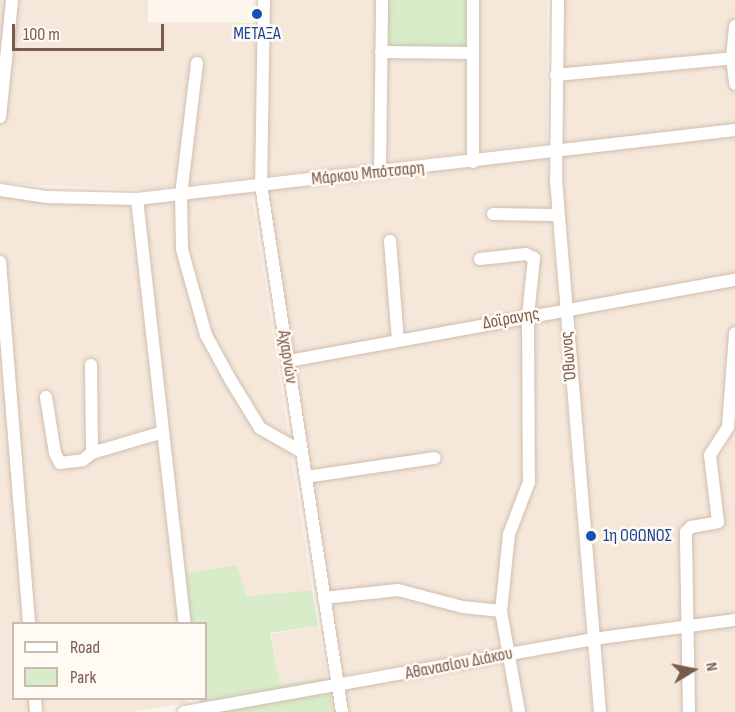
<!DOCTYPE html>
<meta charset="utf-8">
<style>
body{margin:0}
#map{position:relative;width:735px;height:712px;overflow:hidden;background:#fdf6ec;font-family:"Sofia Sans Condensed",sans-serif}
div>[style]{position:absolute}
.residential>*{inset:0;background:#f5e8da;transform-origin:0 0}
.green>*{inset:0;background:#d8ecc9;transform-origin:0 0}
.roads{filter:drop-shadow(0 0 2px #d1beb0) drop-shadow(0 0 2px #d1beb0)}
.minor>*{height:12px;margin:-6px;padding:0 6px;transform-origin:6px;border-radius:6px;background:#fff}
.dots>*{width:16px;height:16px;translate:-50% -50%;box-sizing:border-box;border:3px solid #fffaf3;border-radius:50%}
span{translate:-50% -50%;white-space:nowrap;text-align:center;line-height:1.15;-webkit-text-stroke:5px #fffaf3;paint-order:stroke}
.transit-label{font-size:18px;color:#164399}
.left{translate:0 -50%;text-align:left}
.street-label{font-size:18px;color:#7a5c4d}
.legend{position:absolute;left:12px;top:622px;width:195px;height:78px;box-sizing:border-box;background:#fffaf3;border:2px solid #cabbb1;margin:0;padding:8px 10px;list-style:none;font-size:18px;color:#7a5c4d}
.legend li{display:flex;align-items:center;gap:12px;height:30px}
.legend b{width:30px;border:2px solid #cabbb1}
.north{position:absolute;left:663px;top:640px;width:60px;height:60px;-webkit-text-stroke:4px #fffaf3;paint-order:stroke;rotate:80deg;font-size:16px;font-weight:700;line-height:24px;text-align:center;color:#7a5c4d}
.north::after{content:'';display:block;margin:auto;width:21px;height:27px;background:#7a5c4d;clip-path:polygon(50% 0,100% 100%,50% 72%,0 100%)}
.scale{position:absolute;left:12px;top:24px;width:152px;height:27px;box-sizing:border-box;border:3px solid #7a5c4d;border-top:0;padding-left:8px;font-size:18px;line-height:21px;white-space:nowrap;color:#7a5c4d;-webkit-text-stroke:4px #fffaf3;paint-order:stroke}
</style>
<div id="map">
<div class="residential">
<i style="clip-path:polygon(0 0,148px 0,148px 22px,257px 23px,258px 0,547px 0,547px 143px,268px 176px,257px 143px,253px 177px,145px 190px,0 183px)"></i>
<i style="left:563px;top:0;width:172px;height:142px"></i>
<i style="clip-path:polygon(735px 134px,735px 712px,603px 712px,561px 156px)"></i>
<i style="clip-path:polygon(547px 157px,586px 634px,341px 676px,267px 190px)"></i>
<i style="clip-path:polygon(251px 191px,312px 590px,247px 596px,237px 565px,179px 623px,14px 624px,14px 698px,188px 698px,188px 703px,132px 712px,0 712px,0 197px,110px 205px)"></i>
<i style="left:318px;top:626px;width:53px;height:48px;rotate:80deg"></i>
<i style="clip-path:polygon(586px 644px,593px 712px,333px 712px,330px 692px)"></i>
</div>
<div class="green">
<i style="left:385px;top:0;width:85px;height:48px"></i>
<i style="clip-path:polygon(237px 565px,247px 596px,312px 590px,318px 626px,270px 633px,280px 685px,327px 678px,333px 712px,200px 712px,199px 699px,206px 698px,206px 624px,191px 623px,185px 574px)"></i>
</div>
<div class="roads">
<div class="minor">
<i style="left:264px;top:0;width:185px;rotate:90.9deg"></i>
<i style="left:261px;top:185px;width:533px;rotate:81.26deg"></i>
<i style="left:473px;top:0;width:162px;rotate:90deg"></i>
<i style="left:558px;top:0;width:180px;rotate:90.6deg"></i>
<i style="left:556px;top:180px;width:534px;rotate:85.27deg"></i>
<i style="left:735px;top:26px;width:32px;rotate:95deg"></i>
<i style="left:732px;top:58px;width:26px;rotate:83deg"></i>
<i style="left:381px;top:52px;width:92px;rotate:0.6deg"></i>
<i style="left:197px;top:63px;width:133px;rotate:96.9deg"></i>
<i style="left:181px;top:195px;width:54px;rotate:88.9deg"></i>
<i style="left:182px;top:249px;width:16px;rotate:75deg"></i>
<i style="left:186px;top:264px;width:74px;rotate:74.3deg"></i>
<i style="left:206px;top:335px;width:50px;rotate:61.4deg"></i>
<i style="left:230px;top:379px;width:57px;rotate:58.5deg"></i>
<i style="left:260px;top:428px;width:48px;rotate:29.7deg"></i>
<i style="left:556px;top:75px;width:180px;rotate:-5.4deg"></i>
<i style="left:0;top:117px;width:118px;rotate:-84.1deg"></i>
<i style="left:380px;top:172px;width:172px;rotate:-89.3deg"></i>
<i style="left:0;top:190px;width:48px;rotate:8.5deg"></i>
<i style="left:47px;top:197px;width:90px;rotate:1.3deg"></i>
<i style="left:137px;top:199px;width:602px;rotate:-6.58deg"></i>
<i style="left:137px;top:199px;width:428px;rotate:83.6deg"></i>
<i style="left:493px;top:214px;width:65px;rotate:0.9deg"></i>
<i style="left:390px;top:241px;width:99px;rotate:85.4deg"></i>
<i style="left:480px;top:259px;width:46px;rotate:-6.2deg"></i>
<i style="left:526px;top:254px;width:9px;rotate:27deg"></i>
<i style="left:534px;top:258px;width:58px;rotate:95.9deg"></i>
<i style="left:528px;top:316px;width:166px;rotate:89.7deg"></i>
<i style="left:529px;top:482px;width:56px;rotate:111deg"></i>
<i style="left:509px;top:534px;width:77px;rotate:95.9deg"></i>
<i style="left:501px;top:611px;width:103px;rotate:79.9deg"></i>
<i style="left:0;top:262px;width:363px;rotate:85.4deg"></i>
<i style="left:288px;top:361px;width:454px;rotate:-10.3deg"></i>
<i style="left:91px;top:365px;width:88px;rotate:89.3deg"></i>
<i style="left:46px;top:397px;width:57px;rotate:80.9deg"></i>
<i style="left:55px;top:453px;width:11px;rotate:63deg"></i>
<i style="left:60px;top:463px;width:23px;rotate:-7deg"></i>
<i style="left:83px;top:460px;width:11px;rotate:-38deg"></i>
<i style="left:92px;top:453px;width:74px;rotate:-16.5deg"></i>
<i style="left:306px;top:477px;width:130px;rotate:-8.4deg"></i>
<i style="left:324px;top:598px;width:74px;rotate:-6.2deg"></i>
<i style="left:398px;top:590px;width:67px;rotate:14.7deg"></i>
<i style="left:463px;top:607px;width:38px;rotate:6deg"></i>
<i style="left:35px;top:698px;width:14px;rotate:86deg"></i>
<i style="left:184px;top:712px;width:416px;rotate:-10.1deg"></i>
<i style="left:594px;top:639px;width:142px;rotate:-7.7deg"></i>
<i style="left:689px;top:712px;width:180px;rotate:-91deg"></i>
<i style="left:686px;top:532px;width:7px;rotate:-45deg"></i>
<i style="left:691px;top:527px;width:27px;rotate:-10deg"></i>
<i style="left:718px;top:522px;width:67px;rotate:-96.8deg"></i>
<i style="left:710px;top:455px;width:33px;rotate:-57deg"></i>
<i style="left:728px;top:427px;width:94px;rotate:-85.7deg"></i>
</div>
</div>
<div class="dots">
<i style="left:257px;top:14px;background:#1a4fb4"></i>
<i style="left:591px;top:536px;background:#1a4fb4"></i>
</div>
<div class="transit-label">
<span style="left:257px;top:34px">ΜΕΤΑΞΑ</span>
<span class="left" style="left:603px;top:536px">1η ΟΘΩΝΟΣ</span>
</div>
<div class="street-label">
<span style="left:368px;top:174px;rotate:-6deg">Μάρκου Μπότσαρη</span>
<span style="left:511px;top:319px;rotate:-10deg">Δοϊρανης</span>
<span style="left:569px;top:356px;rotate:-95deg">Όθωνος</span>
<span style="left:287px;top:357px;rotate:81deg">Αχαρνών</span>
<span style="left:459px;top:664px;rotate:-11deg">Αθανασίου Διάκου</span>
</div>
<ul class="legend">
<li><b style="height:8px;background:#fff"></b>Road</li>
<li><b style="height:16px;background:#d8ecc9"></b>Park</li>
</ul>
<div class="north">N</div>
<div class="scale">100 m</div>
</div>
